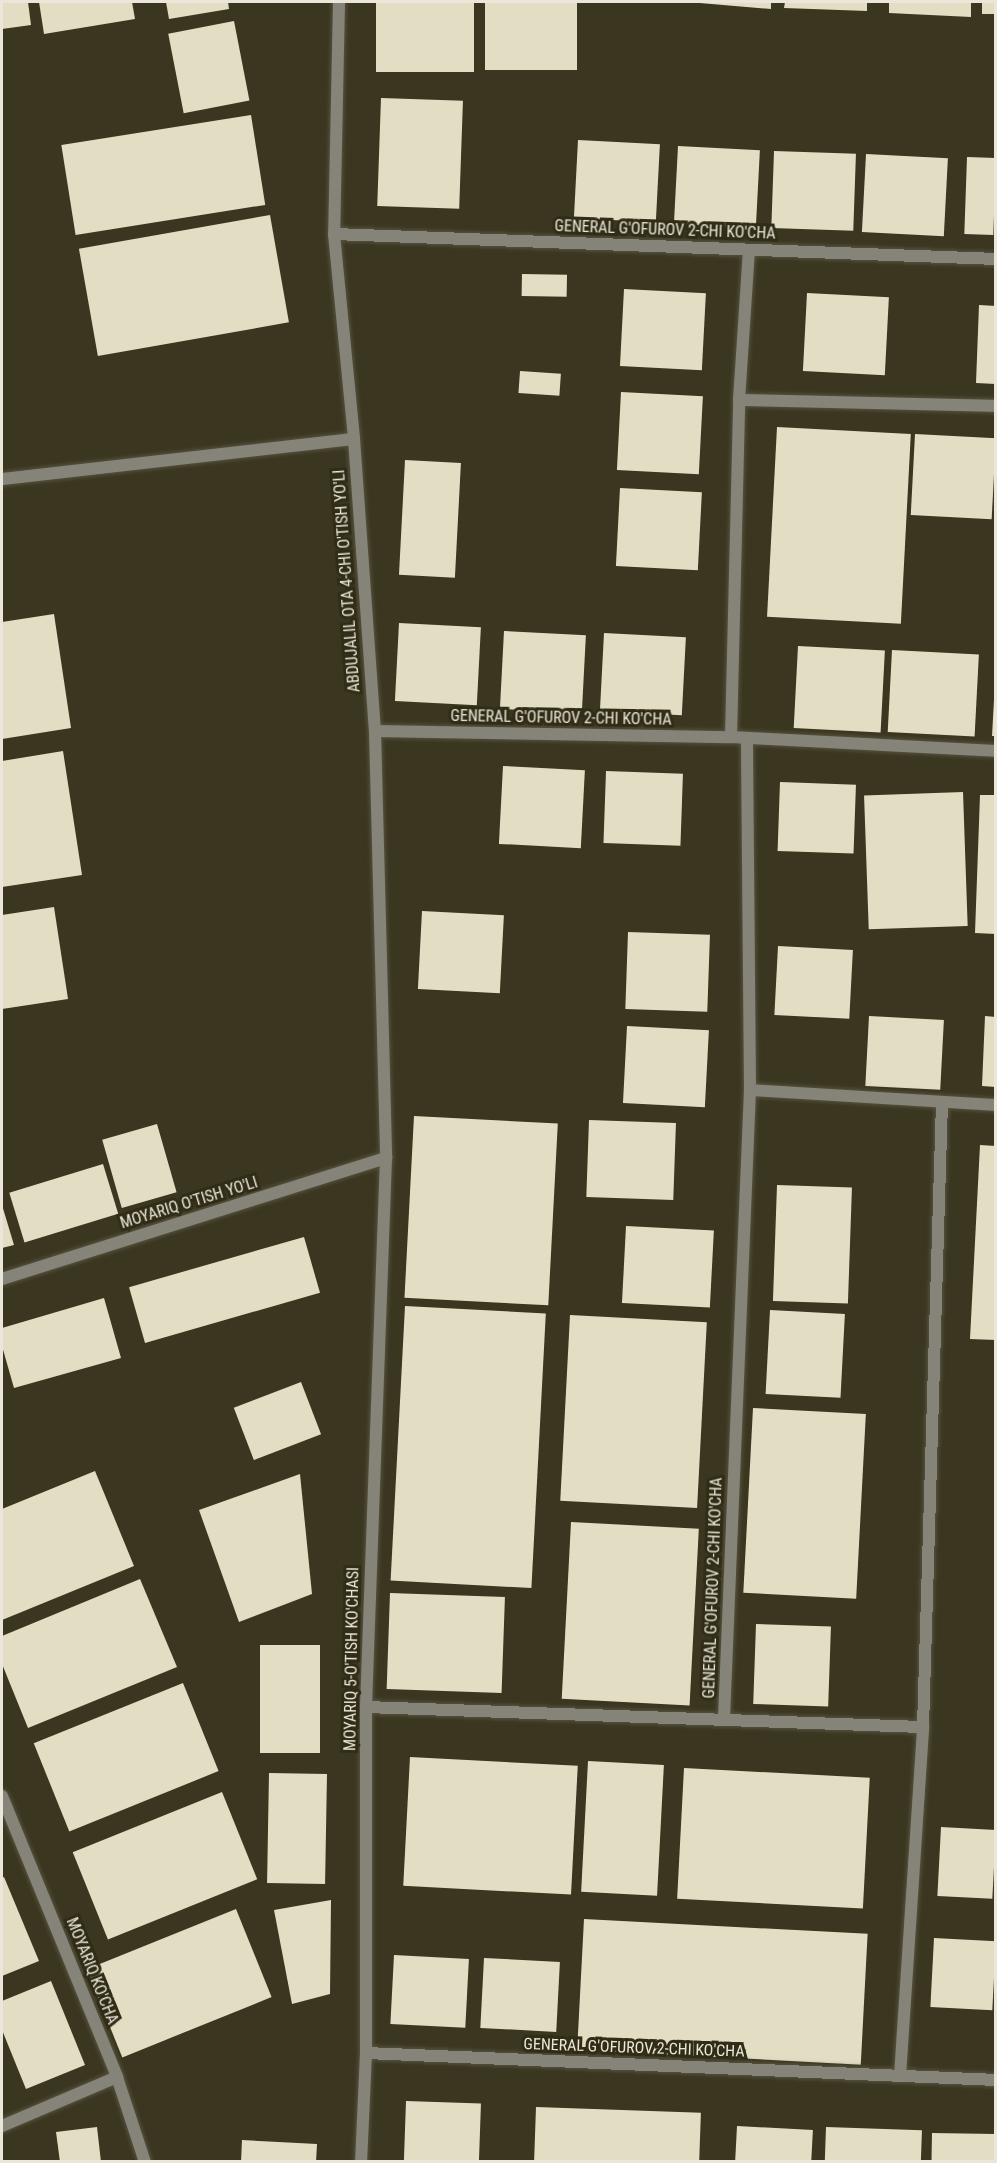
<!DOCTYPE html>
<style>
body{margin:0}
#map{position:relative;width:997px;height:2163px;overflow:hidden;background:#3a3620;font-family:"Roboto Condensed",sans-serif}
div>[style]{position:absolute}
.building>*{inset:0;background:#e3dec3;transform-origin:0 0}
.roads{filter:drop-shadow(0 0 2px #56523e) drop-shadow(0 0 2px #56523e)}
.minor>*{height:12px;margin:-6px;padding:0 6px;transform-origin:6px;border-radius:6px;background:#868479}
span{translate:-50% -50%;white-space:nowrap;text-align:center;line-height:1.15;-webkit-text-stroke:6px #302c16;paint-order:stroke}
.street-label{font-size:16px;color:#eae7da}
.frame{position:absolute;inset:0;border:3px solid #eae7da;pointer-events:none}
</style>
<div id="map">
<div class="building">
<i style="clip-path:polygon(2px 2px,28px 2px,31px 25px,2px 29px)"></i>
<i style="clip-path:polygon(39px 2px,132px 2px,135px 19px,44px 34px)"></i>
<i style="clip-path:polygon(166px 2px,228px 2px,229px 9px,169px 19px)"></i>
<i style="left:376px;top:2px;width:98px;height:70px"></i>
<i style="left:485px;top:2px;width:92px;height:68px"></i>
<i style="clip-path:polygon(688px 2px,771px 2px,771px 9px)"></i>
<i style="clip-path:polygon(785px 2px,867px 2px,867px 11px,784px 8px)"></i>
<i style="clip-path:polygon(889px 2px,971px 2px,971px 17px,889px 13px)"></i>
<i style="left:982px;top:2px;width:14px;height:12px"></i>
<i style="left:234px;top:21px;width:81px;height:67px;rotate:79deg"></i>
<i style="left:381px;top:98px;width:82px;height:108px;rotate:2deg"></i>
<i style="left:251px;top:115px;width:91px;height:192px;rotate:81deg"></i>
<i style="left:578px;top:140px;width:82px;height:78px;rotate:3deg"></i>
<i style="left:678px;top:146px;width:82px;height:78px;rotate:3deg"></i>
<i style="left:774px;top:151px;width:82px;height:77px;rotate:2deg"></i>
<i style="left:866px;top:154px;width:82px;height:78px;rotate:3deg"></i>
<i style="left:967px;top:157px;width:29px;height:77px;rotate:2deg"></i>
<i style="left:270px;top:215px;width:109px;height:194px;rotate:80deg"></i>
<i style="left:522px;top:274px;width:45px;height:22px;rotate:1deg"></i>
<i style="left:624px;top:289px;width:82px;height:77px;rotate:3deg"></i>
<i style="left:807px;top:293px;width:82px;height:78px;rotate:3deg"></i>
<i style="clip-path:polygon(979px 305px,996px 306px,996px 384px,976px 383px)"></i>
<i style="left:520px;top:371px;width:41px;height:22px;rotate:4deg"></i>
<i style="left:621px;top:392px;width:82px;height:78px;rotate:3deg"></i>
<i style="left:777px;top:427px;width:134px;height:190px;rotate:3deg"></i>
<i style="left:915px;top:434px;width:81px;height:81px;rotate:3deg"></i>
<i style="left:405px;top:460px;width:56px;height:115px;rotate:3deg"></i>
<i style="left:620px;top:488px;width:82px;height:78px;rotate:3deg"></i>
<i style="clip-path:polygon(54px 614px,71px 728px,2px 739px,2px 622px)"></i>
<i style="left:399px;top:623px;width:82px;height:78px;rotate:3deg"></i>
<i style="left:504px;top:631px;width:82px;height:78px;rotate:3deg"></i>
<i style="left:604px;top:633px;width:82px;height:78px;rotate:3deg"></i>
<i style="left:798px;top:646px;width:87px;height:82px;rotate:3deg"></i>
<i style="left:892px;top:650px;width:87px;height:82px;rotate:3deg"></i>
<i style="clip-path:polygon(994px 700px,996px 700px,996px 736px,992px 736px)"></i>
<i style="clip-path:polygon(63px 751px,82px 875px,2px 887px,2px 761px)"></i>
<i style="left:503px;top:766px;width:82px;height:78px;rotate:3deg"></i>
<i style="left:606px;top:771px;width:77px;height:72px;rotate:2deg"></i>
<i style="left:780px;top:782px;width:76px;height:69px;rotate:2deg"></i>
<i style="left:963px;top:792px;width:134px;height:99px;rotate:88deg"></i>
<i style="clip-path:polygon(980px 795px,996px 795px,996px 934px,975px 933px)"></i>
<i style="clip-path:polygon(54px 907px,68px 999px,2px 1009px,2px 915px)"></i>
<i style="left:422px;top:911px;width:82px;height:78px;rotate:3deg"></i>
<i style="left:628px;top:932px;width:82px;height:77px;rotate:2deg"></i>
<i style="left:778px;top:946px;width:75px;height:69px;rotate:3deg"></i>
<i style="left:869px;top:1016px;width:75px;height:70px;rotate:3deg"></i>
<i style="clip-path:polygon(985px 1016px,996px 1017px,996px 1087px,982px 1086px)"></i>
<i style="left:627px;top:1026px;width:82px;height:77px;rotate:3deg"></i>
<i style="left:414px;top:1116px;width:144px;height:182px;rotate:3deg"></i>
<i style="left:589px;top:1120px;width:87px;height:77px;rotate:2deg"></i>
<i style="left:157px;top:1124px;width:71px;height:57px;rotate:74deg"></i>
<i style="clip-path:polygon(980px 1145px,996px 1146px,996px 1340px,970px 1339px)"></i>
<i style="left:103px;top:1164px;width:52px;height:98px;rotate:73deg"></i>
<i style="left:777px;top:1185px;width:75px;height:116px;rotate:2deg"></i>
<i style="clip-path:polygon(2px 1205px,14px 1245px,2px 1248px)"></i>
<i style="left:626px;top:1226px;width:88px;height:77px;rotate:3deg"></i>
<i style="left:304px;top:1237px;width:58px;height:182px;rotate:74deg"></i>
<i style="clip-path:polygon(104px 1298px,121px 1358px,14px 1388px,2px 1346px,2px 1328px)"></i>
<i style="left:405px;top:1306px;width:141px;height:275px;rotate:3deg"></i>
<i style="left:770px;top:1310px;width:75px;height:84px;rotate:3deg"></i>
<i style="left:570px;top:1315px;width:137px;height:186px;rotate:3deg"></i>
<i style="left:301px;top:1382px;width:56px;height:72px;rotate:69deg"></i>
<i style="left:753px;top:1408px;width:113px;height:185px;rotate:3deg"></i>
<i style="clip-path:polygon(95px 1471px,134px 1566px,2px 1620px,2px 1509px)"></i>
<i style="clip-path:polygon(300px 1474px,312px 1594px,239px 1622px,199px 1510px)"></i>
<i style="left:571px;top:1522px;width:128px;height:177px;rotate:3deg"></i>
<i style="clip-path:polygon(140px 1579px,177px 1667px,28px 1728px,2px 1664px,2px 1636px)"></i>
<i style="left:390px;top:1593px;width:115px;height:96px;rotate:2deg"></i>
<i style="left:756px;top:1624px;width:75px;height:80px;rotate:2deg"></i>
<i style="left:260px;top:1645px;width:60px;height:108px"></i>
<i style="left:183px;top:1683px;width:95px;height:161px;rotate:68deg"></i>
<i style="left:410px;top:1757px;width:168px;height:129px;rotate:3deg"></i>
<i style="left:588px;top:1761px;width:76px;height:131px;rotate:3deg"></i>
<i style="left:684px;top:1768px;width:186px;height:131px;rotate:3deg"></i>
<i style="left:269px;top:1773px;width:58px;height:110px;rotate:1deg"></i>
<i style="left:222px;top:1792px;width:94px;height:161px;rotate:68deg"></i>
<i style="left:941px;top:1827px;width:55px;height:69px;rotate:3deg"></i>
<i style="clip-path:polygon(4px 1877px,39px 1961px,2px 1976px,2px 1878px)"></i>
<i style="clip-path:polygon(331px 1900px,330px 1994px,292px 2004px,274px 1910px)"></i>
<i style="left:236px;top:1909px;width:95px;height:161px;rotate:68deg"></i>
<i style="left:584px;top:1919px;width:284px;height:131px;rotate:3deg"></i>
<i style="left:934px;top:1938px;width:62px;height:69px;rotate:3deg"></i>
<i style="left:394px;top:1955px;width:75px;height:69px;rotate:3deg"></i>
<i style="left:484px;top:1958px;width:76px;height:70px;rotate:3deg"></i>
<i style="clip-path:polygon(51px 1981px,85px 2065px,26px 2089px,2px 2030px,2px 2001px)"></i>
<i style="left:406px;top:2101px;width:75px;height:61px;rotate:2deg"></i>
<i style="left:536px;top:2107px;width:165px;height:55px;rotate:2deg"></i>
<i style="left:737px;top:2126px;width:76px;height:36px;rotate:3deg"></i>
<i style="clip-path:polygon(97px 2127px,101px 2162px,60px 2162px,56px 2132px)"></i>
<i style="left:826px;top:2127px;width:96px;height:35px;rotate:2deg"></i>
<i style="left:932px;top:2133px;width:64px;height:29px;rotate:1deg"></i>
<i style="clip-path:polygon(242px 2140px,317px 2144px,316px 2162px,241px 2162px)"></i>
</div>
<div class="roads">
<div class="minor">
<i style="left:339px;top:2px;width:232px;rotate:91.2deg"></i>
<i style="left:334px;top:234px;width:206px;rotate:84.4deg"></i>
<i style="left:354px;top:439px;width:293px;rotate:85.9deg"></i>
<i style="left:375px;top:731px;width:427px;rotate:88.5deg"></i>
<i style="left:386px;top:1158px;width:549px;rotate:92.09deg"></i>
<i style="left:366px;top:1707px;width:346px;rotate:90deg"></i>
<i style="left:366px;top:2053px;width:109px;rotate:92.6deg"></i>
<i style="left:334px;top:234px;width:662px;rotate:2.16deg"></i>
<i style="left:739px;top:400px;width:257px;rotate:1.3deg"></i>
<i style="left:2px;top:479px;width:354px;rotate:-6.5deg"></i>
<i style="left:375px;top:731px;width:356px;rotate:1deg"></i>
<i style="left:731px;top:737px;width:265px;rotate:3deg"></i>
<i style="left:731px;top:737px;width:337px;rotate:-88.6deg"></i>
<i style="left:739px;top:400px;width:150px;rotate:-86.2deg"></i>
<i style="left:750px;top:1090px;width:246px;rotate:3.5deg"></i>
<i style="left:2px;top:1279px;width:403px;rotate:-17.5deg"></i>
<i style="left:366px;top:1707px;width:557px;rotate:2.06deg"></i>
<i style="left:724px;top:1718px;width:629px;rotate:-87.63deg"></i>
<i style="left:750px;top:1090px;width:352px;rotate:-90.5deg"></i>
<i style="left:2px;top:1796px;width:304px;rotate:67.7deg"></i>
<i style="left:117px;top:2077px;width:89px;rotate:71.8deg"></i>
<i style="left:366px;top:2053px;width:631px;rotate:2.45deg"></i>
<i style="left:900px;top:2076px;width:350px;rotate:-86.2deg"></i>
<i style="left:923px;top:1727px;width:625px;rotate:-88.26deg"></i>
<i style="left:2px;top:2126px;width:125px;rotate:-23.1deg"></i>
</div>
</div>
<div class="street-label">
<span style="left:665px;top:230px;rotate:2deg">GENERAL G'OFUROV 2-CHI KO'CHA</span>
<span style="left:347px;top:581px;rotate:-94deg">ABDUJALIL OTA 4-CHI O'TISH YO'LI</span>
<span style="left:561px;top:718px;rotate:1deg">GENERAL G'OFUROV 2-CHI KO'CHA</span>
<span style="left:189px;top:1203px;rotate:-17deg">MOYARIQ O'TISH YO'LI</span>
<span style="left:713px;top:1588px;rotate:-88deg">GENERAL G'OFUROV 2-CHI KO'CHA</span>
<span style="left:352px;top:1659px;rotate:-89deg">MOYARIQ 5-O'TISH KO'CHASI</span>
<span style="left:92px;top:1971px;rotate:68deg">MOYARIQ KO'CHA</span>
<span style="left:634px;top:2048px;rotate:2deg">GENERAL G'OFUROV 2-CHI KO'CHA</span>
</div>
<div class="frame"></div>
</div>
